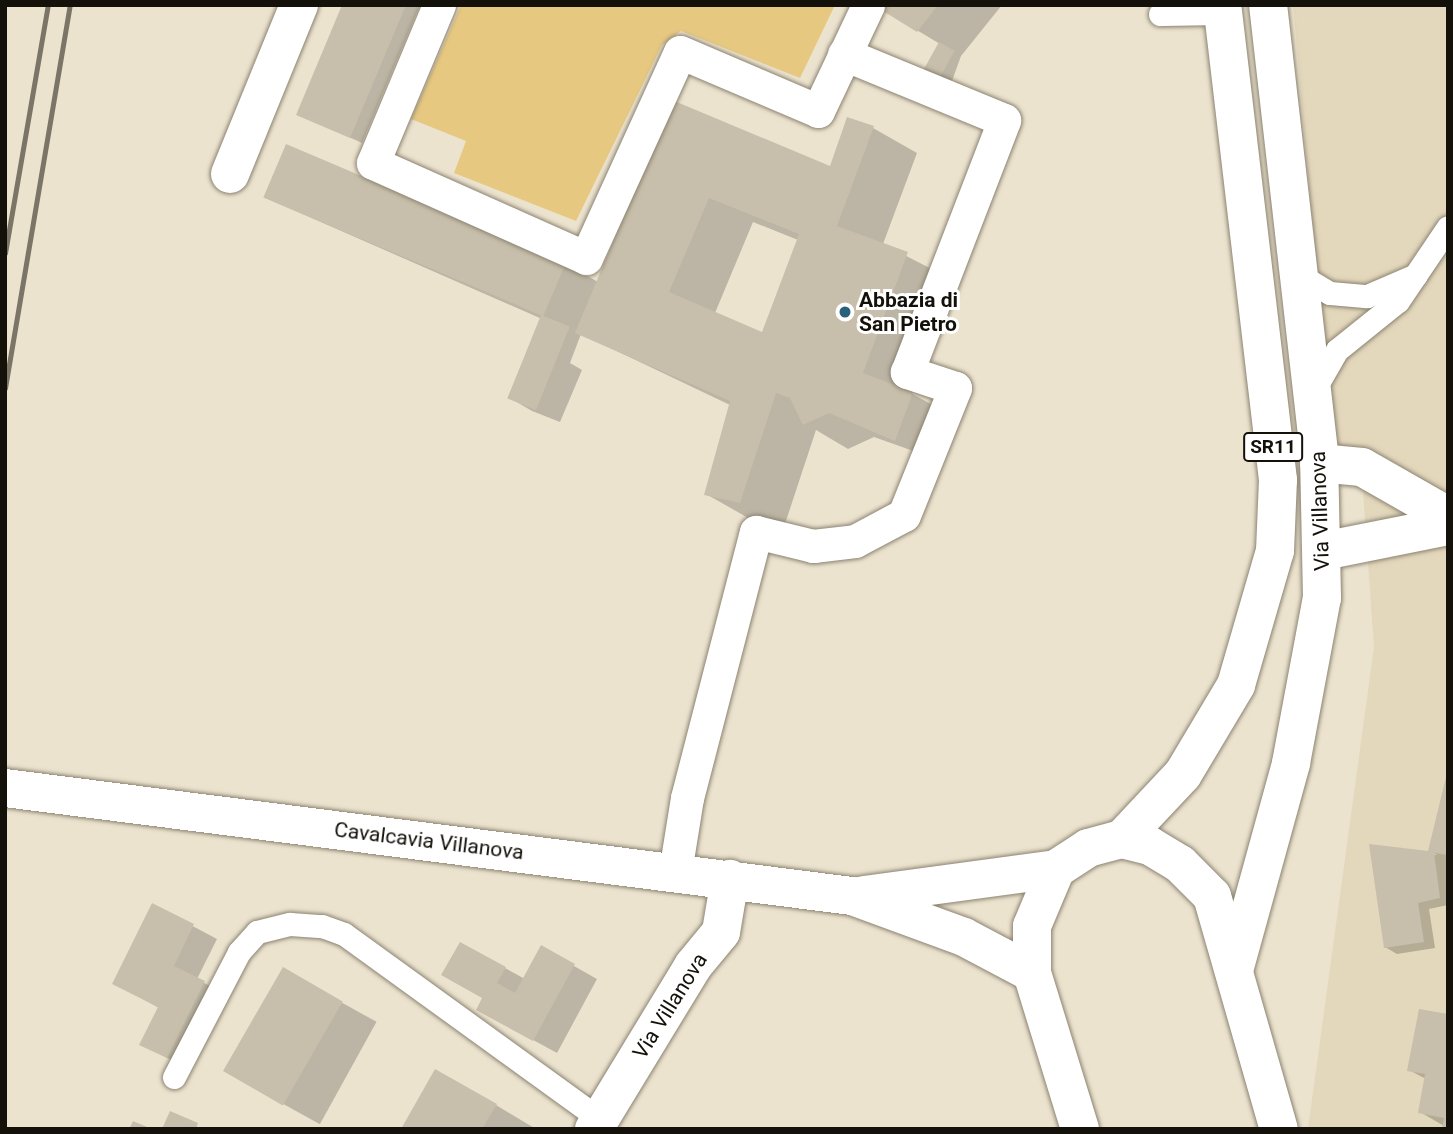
<!DOCTYPE html>
<style>
body{margin:0}
#map{position:relative;width:1453px;height:1134px;overflow:hidden;background:#ece3cf;font-family:Roboto,sans-serif}
div>[style]{position:absolute}
.built>*{inset:0;background:#e3d7bc}
.green>*{inset:0;background:#e6c881}
.shadow>*{inset:0;background:#0003;transform-origin:0 0}
.building>*{inset:0;background:#c7bfab;transform-origin:0 0}
.roads{filter:drop-shadow(0 0 2px #8b8371) drop-shadow(0 0 2px #8b8371)}
.service>*{height:23px;margin:-11.5px;padding:0 11.5px;transform-origin:11.5px;border-radius:11.5px;background:#fff}
.pedestrian>*{height:33px;margin:-16.5px;padding:0 16.5px;transform-origin:16.5px;border-radius:16.5px;background:#fff}
.minor>*{height:38px;margin:-19px;padding:0 19px;transform-origin:19px;border-radius:19px;background:#fff}
.tertiary>*{height:38px;margin:-19px;padding:0 19px;transform-origin:19px;border-radius:19px;background:#fff}
.primary>*{height:38px;margin:-19px;padding:0 19px;transform-origin:19px;border-radius:19px;background:#fff}
.rail>*{height:5px;margin:-2.5px;padding:0 2.5px;transform-origin:2.5px;border-radius:2.5px;background:#7b7568}
.dots>*{width:19px;height:19px;translate:-50% -50%;box-sizing:border-box;border:4px solid #fff;border-radius:50%}
span{translate:-50% -50%;white-space:nowrap;text-align:center;line-height:1.15;-webkit-text-stroke:6px #fff;paint-order:stroke}
.shield-label span{padding:2px 5px;background:#fff;border:2px solid;border-radius:5px;-webkit-text-stroke-width:0}
.shield-label{font-size:19px;color:#14110a;font-weight:700}
.poi-label{font-size:21px;color:#14110a;font-weight:700}
.left{translate:0 -50%;text-align:left}
.street-label{font-size:21px;color:#14110a}
.frame{position:absolute;inset:0;border:7px solid #14110a;pointer-events:none}
</style>
<div id="map">
<div class="built">
<i style="clip-path:polygon(1293px 5px,1448px 5px,1448px 1129px,1308px 1129px,1374px 647px,1361px 464px,1333px 453px)"></i>
</div>
<div class="green">
<i style="clip-path:polygon(461px 5px,835px 5px,800px 78px,681px 31px,662px 45px,576px 221px,454px 173px,466px 141px,411px 119px)"></i>
</div>
<div class="shadow">
<i style="clip-path:polygon(344px 5px,420px 5px,362px 143px,298px 114px)"></i>
<i style="clip-path:polygon(888px 5px,1002px 5px,961px 56px,948px 92px,922px 77px,940px 44px,885px 11px)"></i>
<i style="clip-path:polygon(evenodd,673px 102px,831px 168px,873px 128px,917px 153px,883px 244px,951px 279px,909px 392px,936px 407px,919px 453px,874px 437px,848px 449px,816px 430px,784px 527px,750px 519px,706px 494px,730px 405px,581px 334px,570px 363px,582px 370px,560px 422px,532px 411px,508px 397px,542px 319px,266px 198px,565px 263px,598px 282px,673px 102px,753px 222px,798px 240px,764px 334px,715px 313px,753px 222px)"></i>
<i style="clip-path:polygon(1448px 772px,1448px 905px,1429px 909px,1435px 948px,1397px 954px,1385px 947px,1371px 846px,1437px 855px,1430px 851px)"></i>
<i style="clip-path:polygon(153px 905px,217px 939px,197px 979px,228px 996px,191px 1071px,142px 1044px,159px 1008px,114px 983px)"></i>
<i style="clip-path:polygon(461px 944px,525px 979px,542px 948px,597px 979px,557px 1053px,502px 1023px)"></i>
<i style="left:283px;top:970px;width:107px;height:117px;rotate:29deg"></i>
<i style="clip-path:polygon(1448px 1016px,1444px 1126px,1420px 1112px,1426px 1079px,1409px 1070px)"></i>
<i style="clip-path:polygon(496px 1105px,536px 1129px,403px 1129px)"></i>
</div>
<div class="building">
<i style="clip-path:polygon(342px 5px,406px 5px,350px 138px,296px 115px)"></i>
<i style="clip-path:polygon(886px 5px,938px 5px,917px 32px,883px 11px)"></i>
<i style="left:939px;top:42px;width:18px;height:41px;rotate:29deg"></i>
<i style="clip-path:polygon(evenodd,672px 100px,830px 166px,847px 117px,874px 126px,837px 226px,908px 252px,863px 373px,913px 392px,895px 441px,829px 413px,803px 425px,790px 398px,776px 393px,740px 503px,704px 495px,730px 401px,575px 333px,672px 100px,709px 198px,799px 234px,762px 332px,669px 292px,709px 198px)"></i>
<i style="left:286px;top:144px;width:304px;height:58px;rotate:23deg"></i>
<i style="left:541px;top:315px;width:31px;height:90px;rotate:22deg"></i>
<i style="clip-path:polygon(1448px 769px,1448px 855px,1434px 853px,1440px 898px,1418px 903px,1424px 942px,1384px 948px,1369px 844px,1428px 851px)"></i>
<i style="clip-path:polygon(152px 903px,194px 924px,174px 966px,205px 981px,167px 1058px,139px 1045px,158px 1007px,112px 984px)"></i>
<i style="clip-path:polygon(460px 942px,506px 967px,497px 983px,515px 993px,541px 945px,575px 964px,533px 1041px,476px 1010px,482px 998px,441px 975px)"></i>
<i style="left:283px;top:967px;width:69px;height:120px;rotate:30deg"></i>
<i style="clip-path:polygon(1419px 1009px,1448px 1014px,1448px 1129px,1442px 1129px,1444px 1118px,1418px 1113px,1425px 1074px,1407px 1071px)"></i>
<i style="clip-path:polygon(435px 1069px,497px 1104px,482px 1129px,401px 1129px)"></i>
<i style="clip-path:polygon(170px 1111px,198px 1123px,196px 1129px,162px 1129px)"></i>
<i style="clip-path:polygon(133px 1121px,152px 1129px,129px 1129px)"></i>
</div>
<div class="roads">
<div class="service">
<i style="left:1160px;top:14px;width:63px;rotate:-0.9deg"></i>
<i style="left:1298px;top:274px;width:37px;rotate:31deg"></i>
<i style="left:1330px;top:293px;width:37px;rotate:5deg"></i>
<i style="left:1367px;top:296px;width:53px;rotate:-23.2deg"></i>
<i style="left:1314px;top:390px;width:46px;rotate:-60.1deg"></i>
<i style="left:1337px;top:350px;width:78px;rotate:-38.8deg"></i>
<i style="left:1398px;top:301px;width:89px;rotate:-56deg"></i>
<i style="left:174px;top:1077px;width:141px;rotate:-62.5deg"></i>
<i style="left:239px;top:952px;width:27px;rotate:-48deg"></i>
<i style="left:257px;top:932px;width:34px;rotate:-14deg"></i>
<i style="left:290px;top:924px;width:32px;rotate:4deg"></i>
<i style="left:322px;top:926px;width:23px;rotate:20deg"></i>
<i style="left:344px;top:934px;width:316px;rotate:35.9deg"></i>
</div>
<div class="pedestrian">
<i style="left:439px;top:5px;width:171px;rotate:112.7deg"></i>
<i style="left:373px;top:163px;width:233px;rotate:24deg"></i>
<i style="left:586px;top:258px;width:226px;rotate:-65.5deg"></i>
<i style="left:680px;top:52px;width:150px;rotate:23.1deg"></i>
<i style="left:818px;top:111px;width:117px;rotate:-64.7deg"></i>
<i style="left:675px;top:872px;width:75px;rotate:-80.8deg"></i>
<i style="left:687px;top:798px;width:275px;rotate:-75.5deg"></i>
<i style="left:756px;top:532px;width:59px;rotate:13.8deg"></i>
<i style="left:813px;top:546px;width:42px;rotate:-6.8deg"></i>
<i style="left:855px;top:541px;width:55px;rotate:-28deg"></i>
<i style="left:904px;top:515px;width:137px;rotate:-68.1deg"></i>
<i style="left:955px;top:388px;width:51px;rotate:-161.6deg"></i>
<i style="left:907px;top:372px;width:270px;rotate:-68.9deg"></i>
<i style="left:1004px;top:120px;width:173px;rotate:-157.6deg"></i>
</div>
<div class="minor">
<i style="left:230px;top:174px;width:183px;rotate:-67.8deg"></i>
<i style="left:1319px;top:463px;width:43px;rotate:5.3deg"></i>
<i style="left:1362px;top:467px;width:99px;rotate:29.7deg"></i>
<i style="left:1323px;top:551px;width:127px;rotate:-11.3deg"></i>
<i style="left:594px;top:1129px;width:191px;rotate:-58.7deg"></i>
<i style="left:693px;top:966px;width:44px;rotate:-50.5deg"></i>
<i style="left:721px;top:932px;width:54px;rotate:-80.4deg"></i>
</div>
<div class="tertiary">
<i style="left:5px;top:788px;width:854px;rotate:7.27deg"></i>
<i style="left:852px;top:896px;width:119px;rotate:20.1deg"></i>
<i style="left:964px;top:937px;width:77px;rotate:27.9deg"></i>
<i style="left:864px;top:895px;width:194px;rotate:-7.7deg"></i>
</div>
<div class="primary">
<i style="left:1122px;top:839px;width:89px;rotate:-46.8deg"></i>
<i style="left:1183px;top:774px;width:104px;rotate:-59.2deg"></i>
<i style="left:1236px;top:685px;width:140px;rotate:-73.8deg"></i>
<i style="left:1275px;top:551px;width:71px;rotate:-87.6deg"></i>
<i style="left:1278px;top:480px;width:478px;rotate:-96.7deg"></i>
<i style="left:1235px;top:967px;width:212px;rotate:-74.6deg"></i>
<i style="left:1291px;top:763px;width:168px;rotate:-79.4deg"></i>
<i style="left:1322px;top:598px;width:146px;rotate:-91.2deg"></i>
<i style="left:1319px;top:452px;width:450px;rotate:-96.5deg"></i>
<i style="left:1080px;top:1129px;width:163px;rotate:-107.1deg"></i>
<i style="left:1032px;top:973px;width:47px;rotate:-90deg"></i>
<i style="left:1032px;top:926px;width:62px;rotate:-67.2deg"></i>
<i style="left:1056px;top:869px;width:38px;rotate:-33deg"></i>
<i style="left:1088px;top:848px;width:35px;rotate:-15deg"></i>
<i style="left:1122px;top:839px;width:29px;rotate:14deg"></i>
<i style="left:1150px;top:846px;width:35px;rotate:31deg"></i>
<i style="left:1180px;top:864px;width:45px;rotate:45deg"></i>
<i style="left:1212px;top:896px;width:242px;rotate:74deg"></i>
</div>
</div>
<div class="rail">
<i style="left:5px;top:253px;width:252px;rotate:-80.2deg"></i>
<i style="left:5px;top:388px;width:388px;rotate:-80.4deg"></i>
</div>
<div class="dots">
<i style="left:845px;top:312px;background:#28617b"></i>
</div>
<div class="shield-label">
<span style="left:1273px;top:447px">SR11</span>
</div>
<div class="poi-label">
<span class="left" style="left:859px;top:312px">Abbazia di<br>San Pietro</span>
</div>
<div class="street-label">
<span style="left:1320px;top:511px;rotate:-92deg">Via Villanova</span>
<span style="left:429px;top:841px;rotate:7deg">Cavalcavia Villanova</span>
<span style="left:670px;top:1006px;rotate:-58deg">Via Villanova</span>
</div>
<div class="frame"></div>
</div>
